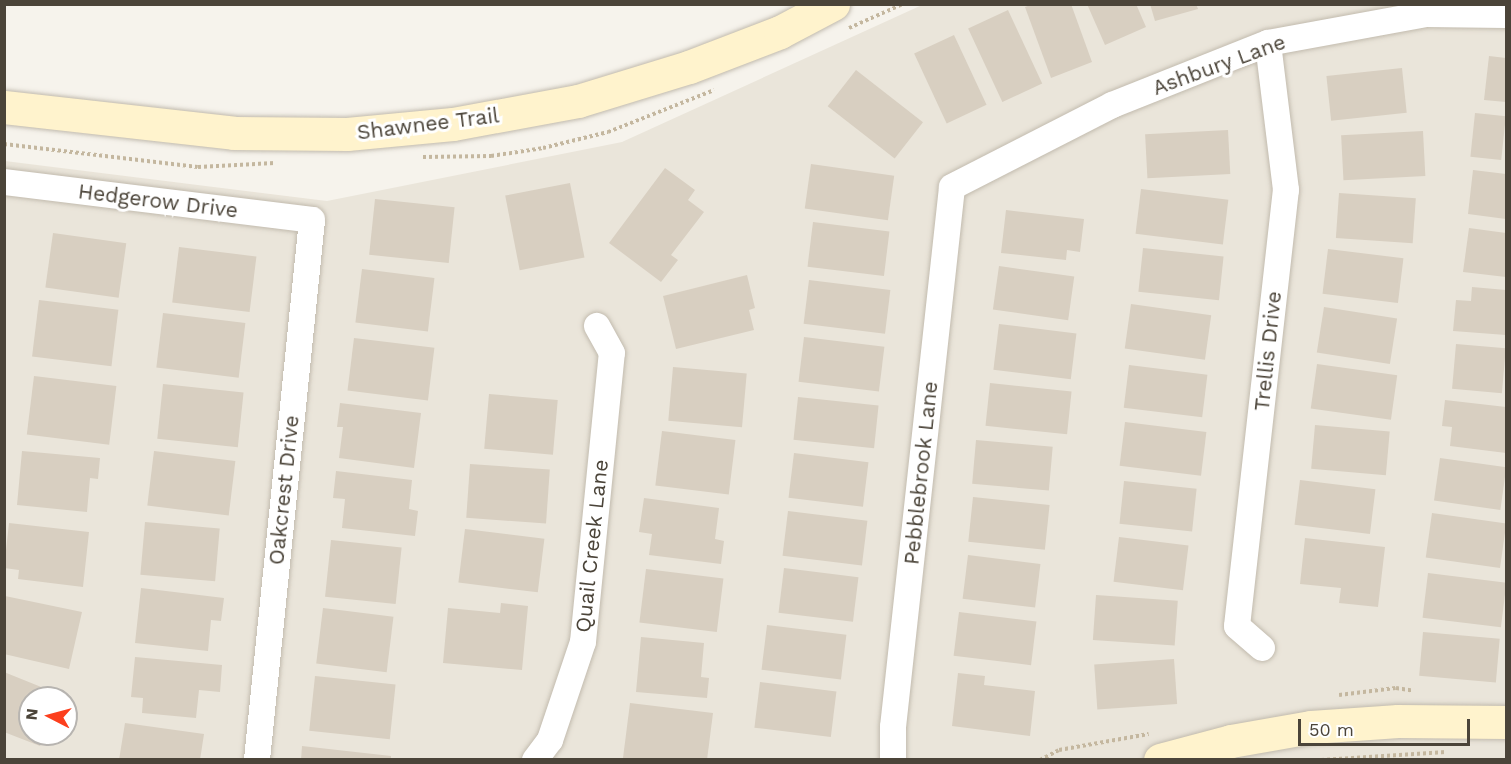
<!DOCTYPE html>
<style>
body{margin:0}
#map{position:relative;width:1511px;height:764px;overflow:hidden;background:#f6f3ec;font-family:"Work Sans",sans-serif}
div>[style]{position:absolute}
.residential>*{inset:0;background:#eae5da}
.building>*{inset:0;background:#d8cfc1;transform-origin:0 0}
.path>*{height:4px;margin-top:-2px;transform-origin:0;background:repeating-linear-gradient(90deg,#c4b79f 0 3px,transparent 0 6px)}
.roads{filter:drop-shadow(0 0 2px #c2bbae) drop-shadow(0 0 2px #c2bbae)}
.street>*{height:26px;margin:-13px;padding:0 13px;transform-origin:13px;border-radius:13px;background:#fff}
.secondary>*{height:33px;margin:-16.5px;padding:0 16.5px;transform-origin:16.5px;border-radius:16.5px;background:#fff3cd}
span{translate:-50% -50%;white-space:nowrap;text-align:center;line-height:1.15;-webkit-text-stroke:6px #fff;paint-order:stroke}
.street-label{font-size:21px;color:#4b4439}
.frame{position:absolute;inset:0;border:6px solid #4b4439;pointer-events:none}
.north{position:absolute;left:18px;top:686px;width:60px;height:60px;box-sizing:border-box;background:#fff;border:2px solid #b7b4b0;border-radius:50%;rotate:276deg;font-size:16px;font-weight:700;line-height:24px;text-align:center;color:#4b4439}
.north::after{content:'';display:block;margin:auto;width:21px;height:27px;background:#fc3f1d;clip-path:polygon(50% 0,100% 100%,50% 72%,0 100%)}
.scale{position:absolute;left:1298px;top:719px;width:172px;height:27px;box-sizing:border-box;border:3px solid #4b4439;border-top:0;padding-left:8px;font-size:18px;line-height:21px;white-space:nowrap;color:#4b4439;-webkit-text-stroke:4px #fff;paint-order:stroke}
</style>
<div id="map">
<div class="residential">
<i style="clip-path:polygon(evenodd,922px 5px,1506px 5px,1506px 759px,5px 760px,5px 161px,327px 201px,622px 142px,922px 5px,30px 698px,66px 698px,66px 734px,30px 734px,30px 698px)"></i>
</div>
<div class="building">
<i style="clip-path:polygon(1033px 4px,1071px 4px,1092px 62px,1051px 78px,1025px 7px)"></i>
<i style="clip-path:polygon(1087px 4px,1136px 4px,1146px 27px,1105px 45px)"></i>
<i style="clip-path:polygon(1150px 4px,1196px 4px,1198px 9px,1155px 21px)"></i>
<i style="left:1008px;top:10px;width:81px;height:44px;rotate:65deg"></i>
<i style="left:954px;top:35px;width:77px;height:44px;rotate:65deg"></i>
<i style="clip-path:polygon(1489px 56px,1506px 58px,1506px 102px,1484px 100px)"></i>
<i style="left:1402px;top:68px;width:45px;height:76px;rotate:84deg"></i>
<i style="left:856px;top:70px;width:85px;height:46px;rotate:38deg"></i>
<i style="left:1475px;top:113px;width:31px;height:44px;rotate:6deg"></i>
<i style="left:1228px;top:130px;width:44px;height:83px;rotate:87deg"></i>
<i style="left:1423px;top:131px;width:45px;height:82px;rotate:87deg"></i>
<i style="left:811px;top:164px;width:84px;height:45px;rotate:8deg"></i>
<i style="clip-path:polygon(665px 168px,695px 190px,688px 200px,704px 212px,671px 255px,678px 260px,661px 282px,609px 243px)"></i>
<i style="clip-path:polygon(1473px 170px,1506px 174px,1506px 219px,1468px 214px)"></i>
<i style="left:570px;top:183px;width:76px;height:66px;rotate:79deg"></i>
<i style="left:1141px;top:189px;width:88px;height:45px;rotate:7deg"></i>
<i style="left:1339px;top:193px;width:77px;height:45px;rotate:4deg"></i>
<i style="left:375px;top:199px;width:80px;height:56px;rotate:6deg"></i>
<i style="clip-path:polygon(1006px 210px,1084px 219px,1080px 252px,1067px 250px,1066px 260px,1001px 253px)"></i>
<i style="left:813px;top:222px;width:77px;height:45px;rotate:7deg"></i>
<i style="clip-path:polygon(1469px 228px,1506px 233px,1506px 277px,1463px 272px)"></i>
<i style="left:53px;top:233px;width:74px;height:55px;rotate:8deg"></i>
<i style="left:179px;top:247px;width:78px;height:56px;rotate:7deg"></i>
<i style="left:1143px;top:248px;width:81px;height:44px;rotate:6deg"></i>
<i style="left:1328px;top:249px;width:76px;height:45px;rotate:7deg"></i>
<i style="left:999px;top:266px;width:76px;height:44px;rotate:8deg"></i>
<i style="left:362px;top:269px;width:73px;height:54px;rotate:7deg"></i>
<i style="clip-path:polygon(747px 275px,755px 308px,749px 310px,754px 330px,676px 349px,663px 296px)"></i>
<i style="left:809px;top:280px;width:82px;height:44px;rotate:7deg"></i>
<i style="clip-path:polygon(1472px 287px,1506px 290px,1506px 335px,1453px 331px,1456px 300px,1471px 301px)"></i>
<i style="left:39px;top:300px;width:80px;height:57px;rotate:7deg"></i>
<i style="left:1131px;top:304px;width:81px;height:45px;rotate:8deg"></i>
<i style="left:1324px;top:307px;width:74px;height:46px;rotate:9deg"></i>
<i style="left:163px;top:313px;width:83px;height:55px;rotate:7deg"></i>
<i style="left:999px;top:324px;width:78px;height:46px;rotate:7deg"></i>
<i style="left:804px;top:337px;width:81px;height:45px;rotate:7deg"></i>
<i style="left:354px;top:338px;width:81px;height:53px;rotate:7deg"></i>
<i style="left:1456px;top:344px;width:50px;height:45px;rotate:5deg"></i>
<i style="left:1317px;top:364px;width:81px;height:45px;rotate:8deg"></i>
<i style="left:1129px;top:365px;width:79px;height:43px;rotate:7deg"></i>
<i style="left:673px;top:367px;width:74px;height:54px;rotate:5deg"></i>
<i style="left:34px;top:376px;width:83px;height:59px;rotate:7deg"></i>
<i style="left:990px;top:383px;width:82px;height:43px;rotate:6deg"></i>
<i style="left:163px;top:384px;width:81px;height:55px;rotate:6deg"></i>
<i style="left:489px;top:394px;width:69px;height:55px;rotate:5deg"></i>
<i style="left:798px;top:397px;width:81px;height:43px;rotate:6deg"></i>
<i style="clip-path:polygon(1445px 400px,1506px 407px,1506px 453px,1450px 446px,1452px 427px,1442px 426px)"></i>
<i style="clip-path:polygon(340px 403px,421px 413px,414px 468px,339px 458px,343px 427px,337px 427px)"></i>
<i style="left:1125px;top:422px;width:82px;height:44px;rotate:7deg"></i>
<i style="left:1315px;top:425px;width:75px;height:44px;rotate:5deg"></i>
<i style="left:662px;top:431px;width:74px;height:55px;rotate:7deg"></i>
<i style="left:976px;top:440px;width:77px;height:44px;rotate:5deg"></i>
<i style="clip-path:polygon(22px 451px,100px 458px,98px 479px,90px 478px,87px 512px,17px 505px)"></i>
<i style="left:154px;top:451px;width:82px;height:55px;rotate:7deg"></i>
<i style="left:794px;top:453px;width:75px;height:45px;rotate:7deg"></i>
<i style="left:1440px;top:458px;width:67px;height:43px;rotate:8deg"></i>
<i style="left:470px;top:464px;width:80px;height:54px;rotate:4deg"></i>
<i style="clip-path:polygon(336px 471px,412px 480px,409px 509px,418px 511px,415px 536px,342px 528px,345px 499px,333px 498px)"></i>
<i style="left:1300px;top:480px;width:76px;height:45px;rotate:7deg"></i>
<i style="left:1124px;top:481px;width:73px;height:43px;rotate:6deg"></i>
<i style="left:973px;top:497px;width:77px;height:45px;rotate:6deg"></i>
<i style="clip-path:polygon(644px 498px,719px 508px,715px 539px,724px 541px,721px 564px,649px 555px,652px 534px,639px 532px)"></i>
<i style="left:788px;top:511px;width:80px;height:45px;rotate:7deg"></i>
<i style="left:1432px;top:513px;width:75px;height:45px;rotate:8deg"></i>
<i style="left:145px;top:522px;width:75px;height:53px;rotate:5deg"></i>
<i style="clip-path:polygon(9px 523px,89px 532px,83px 587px,18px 579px,19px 570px,4px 568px)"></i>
<i style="left:465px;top:529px;width:80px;height:54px;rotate:7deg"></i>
<i style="left:1119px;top:537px;width:70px;height:45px;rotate:7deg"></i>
<i style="clip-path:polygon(1305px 538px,1385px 547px,1378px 607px,1339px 603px,1341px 588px,1300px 584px)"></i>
<i style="left:331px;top:540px;width:71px;height:57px;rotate:6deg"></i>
<i style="left:968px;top:555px;width:73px;height:44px;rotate:7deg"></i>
<i style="left:784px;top:568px;width:75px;height:45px;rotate:7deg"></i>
<i style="left:646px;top:569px;width:78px;height:54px;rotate:7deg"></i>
<i style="left:1428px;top:573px;width:79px;height:45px;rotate:7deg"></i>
<i style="clip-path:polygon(141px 588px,224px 598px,221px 621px,211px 620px,208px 651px,135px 643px)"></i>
<i style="left:1096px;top:595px;width:82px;height:45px;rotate:4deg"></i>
<i style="clip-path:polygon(5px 596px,82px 612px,69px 669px,4px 654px)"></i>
<i style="clip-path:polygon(501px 603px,528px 606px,522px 670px,443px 663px,448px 608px,500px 613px)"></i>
<i style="left:323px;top:608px;width:71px;height:56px;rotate:7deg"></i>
<i style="left:959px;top:612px;width:78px;height:44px;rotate:7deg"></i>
<i style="left:767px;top:625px;width:80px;height:45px;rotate:7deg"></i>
<i style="left:1423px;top:632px;width:77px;height:44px;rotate:5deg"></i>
<i style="clip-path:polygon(641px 637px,704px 643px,701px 677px,709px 678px,707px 698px,636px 692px)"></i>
<i style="clip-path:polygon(135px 657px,222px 665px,220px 692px,199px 690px,196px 718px,142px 713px,143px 698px,131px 697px)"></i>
<i style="left:1174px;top:659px;width:45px;height:80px;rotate:86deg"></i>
<i style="clip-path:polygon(4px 672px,61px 695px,30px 698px,30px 734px,45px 734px,40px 746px,4px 732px)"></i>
<i style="clip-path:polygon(958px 673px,985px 676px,984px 685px,1035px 691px,1030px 736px,952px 726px)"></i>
<i style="left:315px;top:676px;width:81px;height:55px;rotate:6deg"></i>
<i style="left:760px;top:682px;width:77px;height:46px;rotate:7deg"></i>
<i style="clip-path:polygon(630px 703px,713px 713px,707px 760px,623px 758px)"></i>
<i style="clip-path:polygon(125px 723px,204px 734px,200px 760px,119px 760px)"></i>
<i style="clip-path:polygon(302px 746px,391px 756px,391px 760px,301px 760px)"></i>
</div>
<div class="path">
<i style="left:849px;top:28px;width:59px;rotate:-24deg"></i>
<i style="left:4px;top:144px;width:195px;rotate:6.8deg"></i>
<i style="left:198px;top:167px;width:77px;rotate:-3deg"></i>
<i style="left:423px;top:157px;width:68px;rotate:-0.8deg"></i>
<i style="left:491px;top:156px;width:53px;rotate:-8.7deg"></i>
<i style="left:543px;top:148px;width:67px;rotate:-13.8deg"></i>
<i style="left:608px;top:132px;width:114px;rotate:-21.6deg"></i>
<i style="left:1339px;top:695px;width:57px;rotate:-7deg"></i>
<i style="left:1396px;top:688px;width:18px;rotate:9deg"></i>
<i style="left:1040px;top:760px;width:21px;rotate:-28deg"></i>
<i style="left:1059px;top:750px;width:91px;rotate:-10.1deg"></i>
<i style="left:1321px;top:760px;width:125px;rotate:-3.7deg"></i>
</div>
<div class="roads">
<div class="street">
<i style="left:4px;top:182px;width:310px;rotate:7deg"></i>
<i style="left:312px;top:220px;width:543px;rotate:95.82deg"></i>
<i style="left:1262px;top:648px;width:33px;rotate:-139deg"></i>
<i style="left:1237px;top:626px;width:439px;rotate:-83.6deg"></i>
<i style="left:1286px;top:190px;width:148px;rotate:-97deg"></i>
<i style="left:535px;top:760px;width:25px;rotate:-53deg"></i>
<i style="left:550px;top:740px;width:103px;rotate:-71.4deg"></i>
<i style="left:583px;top:642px;width:290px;rotate:-84.3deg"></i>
<i style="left:612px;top:353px;width:31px;rotate:-119deg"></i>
<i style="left:893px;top:760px;width:33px;rotate:-90deg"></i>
<i style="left:893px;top:727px;width:543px;rotate:-83.76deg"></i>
<i style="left:952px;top:187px;width:180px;rotate:-27.1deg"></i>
<i style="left:1112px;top:105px;width:168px;rotate:-21.7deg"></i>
<i style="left:1268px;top:43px;width:161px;rotate:-10.4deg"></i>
<i style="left:1426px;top:14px;width:80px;rotate:0.7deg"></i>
</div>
<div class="secondary">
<i style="left:4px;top:107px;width:231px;rotate:6.4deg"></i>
<i style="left:234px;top:133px;width:113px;rotate:0.5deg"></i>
<i style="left:347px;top:134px;width:106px;rotate:-5.4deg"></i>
<i style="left:453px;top:124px;width:127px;rotate:-10.4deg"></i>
<i style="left:578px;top:101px;width:116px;rotate:-17deg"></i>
<i style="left:689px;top:67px;width:97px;rotate:-21deg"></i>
<i style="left:780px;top:32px;width:60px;rotate:-27.8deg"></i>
<i style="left:1160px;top:760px;width:73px;rotate:-15deg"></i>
<i style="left:1231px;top:741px;width:81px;rotate:-9.9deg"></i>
<i style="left:1311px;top:727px;width:87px;rotate:-3.9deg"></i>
<i style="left:1398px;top:721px;width:108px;rotate:0.5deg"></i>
</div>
</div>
<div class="street-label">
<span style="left:1219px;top:65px;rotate:-20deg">Ashbury Lane</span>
<span style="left:428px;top:124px;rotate:-7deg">Shawnee Trail</span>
<span style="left:158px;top:201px;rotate:7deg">Hedgerow Drive</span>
<span style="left:1268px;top:351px;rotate:-84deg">Trellis Drive</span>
<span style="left:921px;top:473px;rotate:-84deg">Pebblebrook Lane</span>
<span style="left:284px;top:490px;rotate:-84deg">Oakcrest Drive</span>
<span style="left:592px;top:546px;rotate:-84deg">Quail Creek Lane</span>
</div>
<div class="frame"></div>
<div class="north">N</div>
<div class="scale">50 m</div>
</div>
